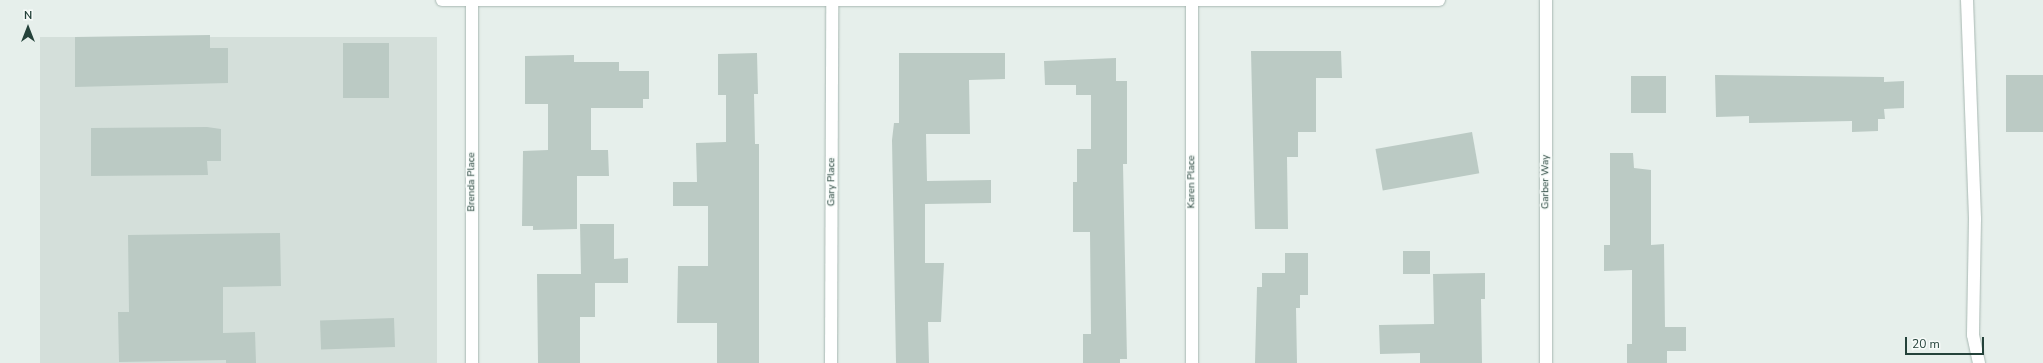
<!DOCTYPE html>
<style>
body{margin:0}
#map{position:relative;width:2043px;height:363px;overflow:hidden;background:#e6efeb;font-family:"Nunito Sans",sans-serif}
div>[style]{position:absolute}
.built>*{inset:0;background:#d4dfda;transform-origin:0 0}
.building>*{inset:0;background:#bbcac4;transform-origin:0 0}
.roads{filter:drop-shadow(0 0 1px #a8b8b2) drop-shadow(0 0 1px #a8b8b2)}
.minor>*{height:12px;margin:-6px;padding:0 6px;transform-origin:6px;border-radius:6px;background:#fff}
span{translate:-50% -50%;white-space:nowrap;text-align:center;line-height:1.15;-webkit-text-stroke:3px #f7fbf9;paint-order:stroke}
.street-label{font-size:10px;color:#24423a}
.north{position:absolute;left:8px;top:8px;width:40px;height:40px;-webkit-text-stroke:3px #f7fbf9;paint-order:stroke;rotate:0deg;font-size:11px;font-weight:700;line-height:16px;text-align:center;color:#24423a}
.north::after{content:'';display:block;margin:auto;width:14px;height:18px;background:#24423a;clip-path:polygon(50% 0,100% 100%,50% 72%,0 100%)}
.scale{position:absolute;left:1905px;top:337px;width:79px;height:18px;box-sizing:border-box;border:2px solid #24423a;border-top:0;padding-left:5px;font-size:12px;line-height:14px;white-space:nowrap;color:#24423a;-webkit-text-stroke:3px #f7fbf9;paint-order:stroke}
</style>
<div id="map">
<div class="built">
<i style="left:40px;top:37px;width:397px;height:326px"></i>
</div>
<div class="building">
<i style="clip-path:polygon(210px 35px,210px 48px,228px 48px,228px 83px,75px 87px,75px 37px)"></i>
<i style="left:389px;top:43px;width:55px;height:46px;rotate:90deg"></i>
<i style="clip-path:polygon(1251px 51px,1341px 51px,1342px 78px,1316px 78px,1316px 132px,1298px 132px,1298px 157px,1287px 157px,1288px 229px,1255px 229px)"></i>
<i style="clip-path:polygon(757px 53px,758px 94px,754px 94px,755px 144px,759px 144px,759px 363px,717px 363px,717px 323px,677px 323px,678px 266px,708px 266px,708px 206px,673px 206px,673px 182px,697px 182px,696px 143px,726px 142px,726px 95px,718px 95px,718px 54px)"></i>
<i style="clip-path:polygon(899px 53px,1005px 53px,1005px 79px,969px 80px,970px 134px,926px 134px,927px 181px,991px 180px,991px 203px,925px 204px,925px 263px,944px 263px,941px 322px,928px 322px,929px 363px,896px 363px,892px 140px,894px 123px,899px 123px)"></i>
<i style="clip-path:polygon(574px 55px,574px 62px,619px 62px,619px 71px,649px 71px,649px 99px,643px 99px,643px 108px,591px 108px,591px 150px,608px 150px,609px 176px,577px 176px,577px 229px,533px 230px,533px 226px,522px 226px,523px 151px,548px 150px,548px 104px,525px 104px,525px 56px)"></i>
<i style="clip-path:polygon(1116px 58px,1116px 81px,1127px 81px,1127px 164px,1123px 164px,1127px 359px,1120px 359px,1120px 363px,1083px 363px,1083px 334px,1091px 334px,1090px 232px,1073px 232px,1073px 182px,1077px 182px,1077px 149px,1091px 149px,1091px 95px,1076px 95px,1076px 85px,1045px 85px,1044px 61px)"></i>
<i style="clip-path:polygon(1715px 75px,1884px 77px,1884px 82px,1904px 81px,1904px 108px,1884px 109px,1885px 119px,1878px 119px,1878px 131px,1852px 132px,1852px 121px,1749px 123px,1749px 116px,1716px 117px)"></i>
<i style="left:2006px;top:75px;width:37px;height:57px"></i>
<i style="left:1631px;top:76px;width:35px;height:37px"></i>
<i style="clip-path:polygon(207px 127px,221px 129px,221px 161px,207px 161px,208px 175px,91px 176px,91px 128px)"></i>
<i style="left:1472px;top:132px;width:42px;height:98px;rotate:80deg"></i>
<i style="clip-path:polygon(1610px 153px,1633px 153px,1634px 168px,1651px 170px,1651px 245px,1664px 244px,1665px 327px,1686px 327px,1686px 351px,1667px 351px,1667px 363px,1627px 363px,1627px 344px,1632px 344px,1632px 270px,1604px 271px,1604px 245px,1610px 245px)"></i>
<i style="clip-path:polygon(580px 224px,614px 224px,614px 259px,628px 258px,628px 283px,595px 283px,595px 317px,580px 317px,580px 363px,538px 363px,537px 274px,581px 274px)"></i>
<i style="clip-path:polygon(280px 233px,281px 286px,223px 287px,223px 333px,255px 332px,256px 363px,226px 363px,226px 360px,119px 362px,118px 312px,129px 312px,128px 235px)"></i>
<i style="left:1403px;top:251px;width:27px;height:23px"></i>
<i style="clip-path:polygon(1285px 253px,1308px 253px,1308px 295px,1300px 295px,1300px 308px,1296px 308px,1297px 363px,1255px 363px,1257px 287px,1262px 287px,1262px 273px,1285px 273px)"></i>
<i style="clip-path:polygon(1485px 273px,1485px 299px,1481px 299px,1482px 363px,1420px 363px,1420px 353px,1380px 354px,1379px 325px,1434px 324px,1433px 274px)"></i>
<i style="left:394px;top:318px;width:29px;height:74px;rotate:88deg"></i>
</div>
<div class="roads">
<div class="minor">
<i style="left:442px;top:0;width:997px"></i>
<i style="left:1967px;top:0;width:219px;rotate:87.9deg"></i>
<i style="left:1975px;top:219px;width:116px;rotate:91deg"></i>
<i style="left:1973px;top:335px;width:29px;rotate:78deg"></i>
<i style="left:472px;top:363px;width:362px;rotate:-90deg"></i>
<i style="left:831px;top:363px;width:363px;rotate:-89.8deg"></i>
<i style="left:1192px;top:363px;width:363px;rotate:-90deg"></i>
<i style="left:1546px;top:363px;width:363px;rotate:-90deg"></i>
</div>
</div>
<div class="street-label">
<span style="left:472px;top:182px;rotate:-90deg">Brenda Place</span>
<span style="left:832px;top:182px;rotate:-90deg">Gary Place</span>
<span style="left:1192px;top:182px;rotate:-90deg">Karen Place</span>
<span style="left:1546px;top:182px;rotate:-90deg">Garber Way</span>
</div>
<div class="north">N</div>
<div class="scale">20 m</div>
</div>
